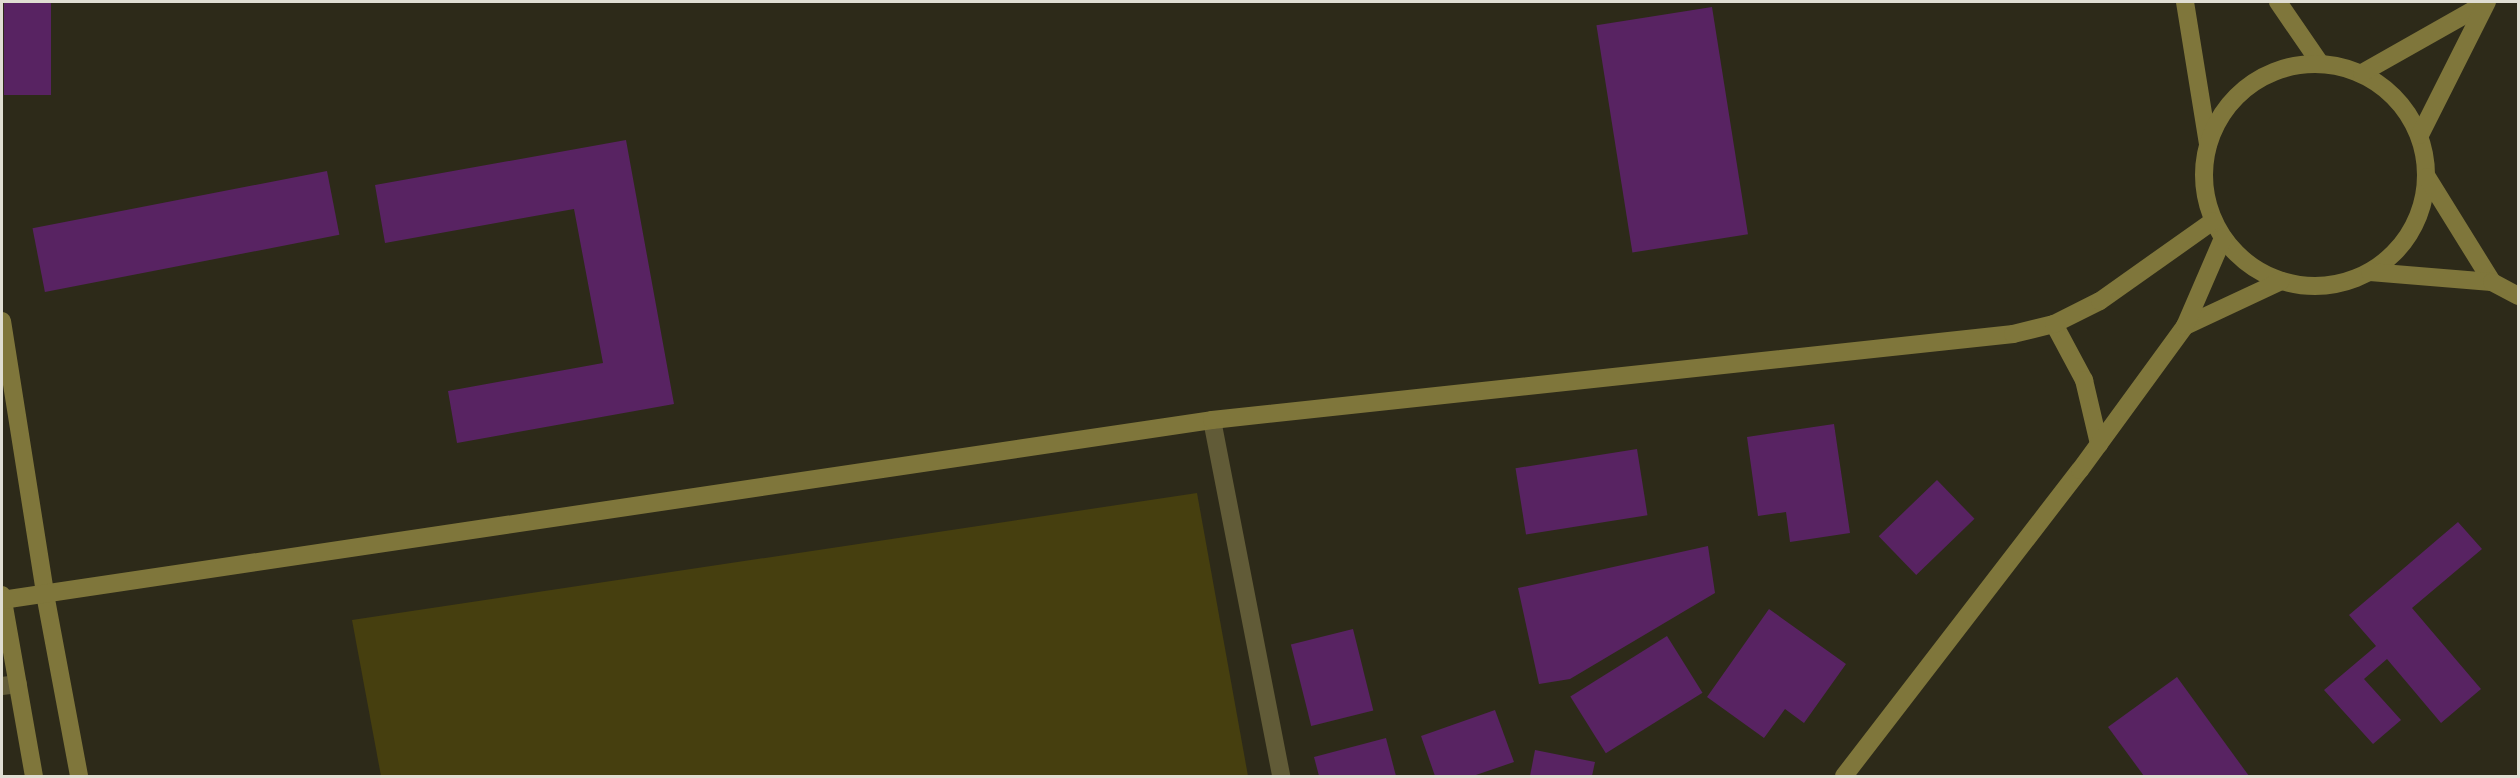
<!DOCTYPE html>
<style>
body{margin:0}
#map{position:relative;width:2520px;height:778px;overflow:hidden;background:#2d2a19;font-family:"Crimson Pro",serif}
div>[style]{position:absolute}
.green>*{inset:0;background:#463f0f}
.building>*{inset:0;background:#582362;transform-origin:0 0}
.street>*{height:18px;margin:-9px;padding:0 9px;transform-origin:9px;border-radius:9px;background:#615b37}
.secondary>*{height:18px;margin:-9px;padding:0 9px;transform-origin:9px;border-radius:9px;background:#7f763b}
.secondary>.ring{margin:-9px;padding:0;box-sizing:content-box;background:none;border:18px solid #7f763b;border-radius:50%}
span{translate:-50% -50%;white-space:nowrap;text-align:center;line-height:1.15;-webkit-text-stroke:4.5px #14130b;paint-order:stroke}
.frame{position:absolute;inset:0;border:3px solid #e0ded3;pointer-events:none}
</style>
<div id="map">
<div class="green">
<i style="clip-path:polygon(1197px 493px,1248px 776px,381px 776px,352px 620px)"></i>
</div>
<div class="building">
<i style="left:4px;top:2px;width:47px;height:93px"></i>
<i style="left:1712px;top:7px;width:230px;height:117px;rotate:81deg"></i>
<i style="clip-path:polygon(626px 140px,674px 404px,457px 443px,448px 391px,603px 363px,574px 209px,385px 243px,375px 185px)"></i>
<i style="left:327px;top:171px;width:65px;height:300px;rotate:79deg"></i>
<i style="clip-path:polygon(1834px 424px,1850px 533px,1790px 542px,1786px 512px,1758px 516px,1747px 437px)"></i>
<i style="left:1637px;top:449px;width:67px;height:123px;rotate:81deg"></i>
<i style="left:1937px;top:480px;width:54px;height:81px;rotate:46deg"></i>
<i style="clip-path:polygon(2458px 522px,2482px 549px,2412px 608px,2481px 689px,2441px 723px,2387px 659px,2364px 679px,2401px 720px,2373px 744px,2324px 690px,2376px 646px,2349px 615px)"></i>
<i style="clip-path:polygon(1708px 546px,1715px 593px,1570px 679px,1539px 684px,1518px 588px)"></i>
<i style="clip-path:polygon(1769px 609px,1846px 664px,1804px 723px,1785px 709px,1764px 738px,1707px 697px)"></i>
<i style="left:1353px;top:629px;width:84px;height:64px;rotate:76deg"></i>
<i style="left:1667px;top:636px;width:67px;height:114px;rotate:58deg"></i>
<i style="clip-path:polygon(2177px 677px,2249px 776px,2144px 776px,2108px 727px)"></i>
<i style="clip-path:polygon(1495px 710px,1514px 762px,1473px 776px,1435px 776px,1421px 736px)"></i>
<i style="clip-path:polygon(1386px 738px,1396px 776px,1319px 776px,1314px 757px)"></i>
<i style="clip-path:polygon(1535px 750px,1595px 762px,1592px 776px,1530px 776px)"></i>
</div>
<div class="street">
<i style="left:1212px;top:420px;width:363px;rotate:79deg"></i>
<i style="left:2px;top:686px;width:16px;rotate:-7deg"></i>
</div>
<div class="secondary">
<i style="left:2185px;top:2px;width:144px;rotate:80.8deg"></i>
<i style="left:2278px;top:2px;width:74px;rotate:55.5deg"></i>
<i class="ring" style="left:2204px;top:64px;width:204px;height:204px"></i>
<i style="left:2362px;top:73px;width:140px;rotate:-29.5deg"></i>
<i style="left:2420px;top:135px;width:149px;rotate:-63.3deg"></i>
<i style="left:2427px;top:177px;width:123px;rotate:58.2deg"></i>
<i style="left:2370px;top:272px;width:122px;rotate:4.7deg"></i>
<i style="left:2492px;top:282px;width:30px;rotate:28deg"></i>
<i style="left:2px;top:321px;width:276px;rotate:81deg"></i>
<i style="left:45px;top:594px;width:185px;rotate:79.4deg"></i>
<i style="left:2054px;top:324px;width:64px;rotate:61.8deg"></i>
<i style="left:2084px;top:380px;width:66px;rotate:76.8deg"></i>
<i style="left:2185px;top:326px;width:106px;rotate:-25.1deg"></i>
<i style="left:2px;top:595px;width:184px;rotate:80deg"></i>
<i style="left:2px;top:600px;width:1223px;rotate:-8.46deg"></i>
<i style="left:1212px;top:420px;width:806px;rotate:-6.13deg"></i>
<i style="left:2013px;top:334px;width:42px;rotate:-13.7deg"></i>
<i style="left:2054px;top:324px;width:51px;rotate:-26.6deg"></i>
<i style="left:2100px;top:301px;width:138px;rotate:-35.3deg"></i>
<i style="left:1844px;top:776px;width:386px;rotate:-52.4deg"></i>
<i style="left:2080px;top:470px;width:178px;rotate:-53.9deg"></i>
<i style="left:2185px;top:326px;width:96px;rotate:-66.6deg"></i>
</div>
<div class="frame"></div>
</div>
